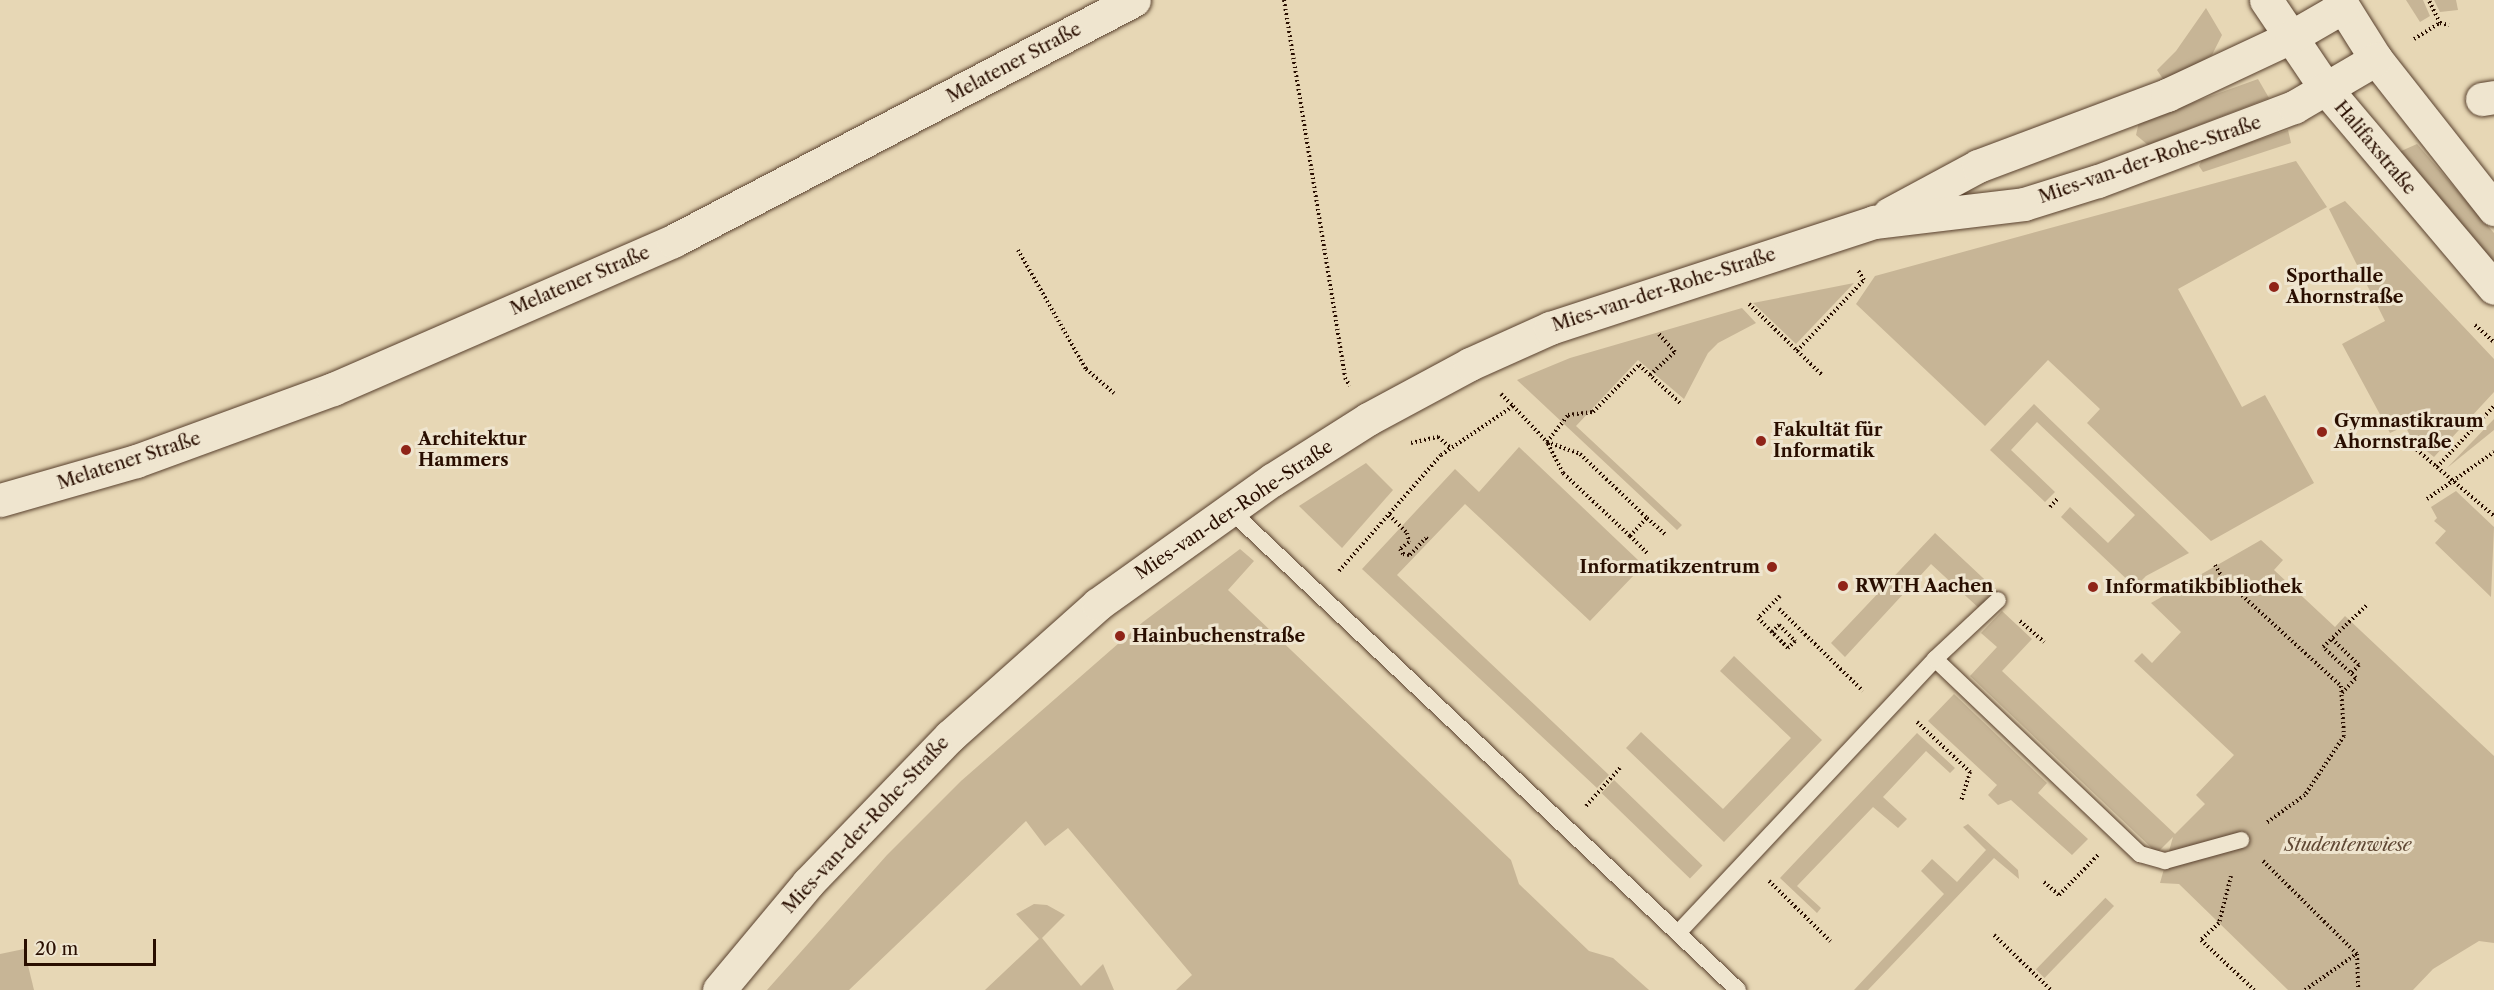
<!DOCTYPE html>
<meta charset="utf-8">
<style>
body{margin:0}
#map{position:relative;width:2494px;height:990px;overflow:hidden;background:#e7d7b5;font-family:"Libre Caslon Text",serif}
div>[style]{position:absolute}
.green>*{inset:0;background:#c7b596;transform-origin:0 0}
.path>*{height:4px;margin-top:-2px;transform-origin:0;background:repeating-linear-gradient(90deg,#290e00 0 1.5px,transparent 0 4.5px)}
.roads{filter:drop-shadow(0 0 2px #58402d) drop-shadow(0 0 2px #58402d)}
.lane>*{height:16px;margin:-8px;padding:0 8px;transform-origin:8px;border-radius:8px;background:#efe5cf}
.street>*{height:33px;margin:-16.5px;padding:0 16.5px;transform-origin:16.5px;border-radius:16.5px;background:#efe5cf}
.secondary>*{height:33px;margin:-16.5px;padding:0 16.5px;transform-origin:16.5px;border-radius:16.5px;background:#efe5cf}
.dots>*{width:16px;height:16px;translate:-50% -50%;box-sizing:border-box;border:3px solid #efe5cf;border-radius:50%}
span{translate:-50% -50%;white-space:nowrap;text-align:center;line-height:1.15;-webkit-text-stroke:6px #efe5cf;paint-order:stroke}
.street-label{font-size:18px;color:#290e00}
.poi-label{font-size:18px;color:#290e00;font-weight:700}
.left{translate:0 -50%;text-align:left}
.right{translate:-100% -50%;text-align:right}
.park-label{font-size:18px;color:#604834;font-style:italic}
.scale{position:absolute;left:24px;top:939px;width:132px;height:27px;box-sizing:border-box;border:3px solid #290e00;border-top:0;padding-left:8px;font-size:18px;line-height:21px;white-space:nowrap;color:#290e00;-webkit-text-stroke:4px #efe5cf;paint-order:stroke}
</style>
<div id="map">
<div class="green">
<i style="clip-path:polygon(2406px 0,2423px 0,2430px 16px,2420px 22px)"></i>
<i style="clip-path:polygon(2434px 0,2456px 0,2458px 10px,2440px 12px)"></i>
<i style="clip-path:polygon(2206px 8px,2222px 35px,2212px 55px,2165px 82px,2157px 70px,2176px 51px)"></i>
<i style="clip-path:polygon(2258px 79px,2269px 98px,2148px 145px,2136px 135px,2139px 122px)"></i>
<i style="clip-path:polygon(2288px 130px,2291px 143px,2203px 172px,2199px 166px,2203px 158px)"></i>
<i style="clip-path:polygon(2417px 144px,2494px 233px,2494px 265px,2399px 152px)"></i>
<i style="clip-path:polygon(2296px 161px,2327px 207px,2178px 289px,2242px 407px,2265px 395px,2314px 483px,2211px 541px,2087px 423px,2100px 409px,2048px 360px,1985px 426px,1856px 304px,1875px 276px)"></i>
<i style="clip-path:polygon(2345px 201px,2494px 359px,2494px 392px,2434px 457px,2412px 439px,2405px 426px,2390px 433px,2342px 344px,2385px 321px,2329px 209px)"></i>
<i style="clip-path:polygon(1854px 283px,1796px 344px,1753px 303px)"></i>
<i style="clip-path:polygon(1742px 308px,1756px 323px,1718px 343px,1708px 353px,1684px 399px,1638px 360px,1576px 426px,1682px 525px,1677px 530px,1517px 380px,1570px 358px)"></i>
<i style="clip-path:polygon(2034px 404px,2159px 524px,2189px 553px,2146px 576px,2135px 587px,2061px 517px,2070px 507px,2108px 543px,2135px 515px,2037px 422px,2011px 450px,2055px 492px,2045px 502px,1990px 450px)"></i>
<i style="clip-path:polygon(2494px 419px,2494px 430px,2447px 468px)"></i>
<i style="clip-path:polygon(1519px 447px,1638px 560px,1630px 569px,1635px 574px,1590px 621px,1465px 504px,1397px 575px,1609px 775px,1597px 788px,1362px 569px,1455px 469px,1479px 492px)"></i>
<i style="clip-path:polygon(1366px 463px,1393px 490px,1342px 548px,1299px 506px)"></i>
<i style="clip-path:polygon(2456px 491px,2494px 527px,2491px 597px,2435px 543px,2446px 531px,2434px 521px,2437px 518px,2431px 507px)"></i>
<i style="clip-path:polygon(1935px 533px,1998px 592px,1981px 610px,1931px 564px,1845px 657px,1831px 643px)"></i>
<i style="clip-path:polygon(2261px 540px,2283px 560px,2274px 570px,2335px 627px,2345px 616px,2494px 756px,2494px 943px,2479px 941px,2433px 969px,2413px 990px,2288px 990px,2179px 884px,2160px 883px,2173px 837px,2157px 853px,1970px 676px,1997px 647px,1981px 633px,2002px 611px,2032px 639px,2002px 671px,2175px 834px,2205px 804px,2196px 795px,2234px 755px,2134px 661px,2142px 653px,2152px 663px,2181px 632px,2151px 603px)"></i>
<i style="clip-path:polygon(1240px 549px,1254px 561px,1228px 590px,1511px 860px,1519px 884px,1589px 951px,1613px 958px,1649px 990px,1176px 990px,1192px 975px,1068px 828px,1045px 846px,1026px 821px,849px 990px,767px 990px,887px 855px,961px 781px,1143px 622px)"></i>
<i style="clip-path:polygon(1734px 656px,1822px 740px,1724px 842px,1626px 748px,1641px 732px,1723px 809px,1791px 738px,1720px 671px)"></i>
<i style="clip-path:polygon(1954px 694px,2047px 783px,2038px 793px,2088px 839px,2072px 855px,2011px 800px,1998px 805px,1988px 795px,1997px 785px,1928px 721px)"></i>
<i style="clip-path:polygon(1917px 733px,1955px 768px,1950px 773px,1926px 751px,1883px 797px,1907px 819px,1898px 828px,1873px 807px,1797px 886px,1821px 908px,1817px 913px,1780px 878px)"></i>
<i style="left:1614px;top:780px;width:123px;height:18px;rotate:44deg"></i>
<i style="clip-path:polygon(1968px 824px,2018px 870px,2019px 879px,1994px 858px,1868px 990px,1854px 990px,1944px 894px,1921px 871px,1932px 859px,1957px 882px,1986px 850px,1963px 827px)"></i>
<i style="clip-path:polygon(1034px 904px,1047px 905px,1065px 915px,1042px 938px,1081px 986px,1103px 964px,1114px 990px,985px 990px,1039px 939px,1016px 914px)"></i>
<i style="left:2114px;top:906px;width:100px;height:12px;rotate:134deg"></i>
<i style="clip-path:polygon(24px 949px,34px 990px,0 990px,0 954px)"></i>
</div>
<div class="path">
<i style="left:1284px;top:0;width:383px;rotate:80.8deg"></i>
<i style="left:1345px;top:378px;width:9px;rotate:58deg"></i>
<i style="left:2440px;top:23px;width:9px;rotate:13deg"></i>
<i style="left:2414px;top:39px;width:31px;rotate:-32deg"></i>
<i style="left:2440px;top:23px;width:25px;rotate:-116deg"></i>
<i style="left:1018px;top:250px;width:137px;rotate:60.3deg"></i>
<i style="left:1086px;top:369px;width:37px;rotate:41deg"></i>
<i style="left:1749px;top:304px;width:103px;rotate:44.2deg"></i>
<i style="left:2475px;top:325px;width:25px;rotate:42deg"></i>
<i style="left:1797px;top:351px;width:98px;rotate:-46.7deg"></i>
<i style="left:1864px;top:280px;width:13px;rotate:-122deg"></i>
<i style="left:1650px;top:375px;width:34px;rotate:-43deg"></i>
<i style="left:1675px;top:352px;width:24px;rotate:-132deg"></i>
<i style="left:1501px;top:394px;width:17px;rotate:45deg"></i>
<i style="left:2395px;top:441px;width:9px;rotate:-21deg"></i>
<i style="left:2403px;top:438px;width:120px;rotate:40.6deg"></i>
<i style="left:1411px;top:443px;width:28px;rotate:-13deg"></i>
<i style="left:1438px;top:437px;width:17px;rotate:40deg"></i>
<i style="left:2437px;top:467px;width:83px;rotate:-46.9deg"></i>
<i style="left:2427px;top:499px;width:82px;rotate:-35deg"></i>
<i style="left:2050px;top:507px;width:13px;rotate:-48deg"></i>
<i style="left:1389px;top:515px;width:25px;rotate:45deg"></i>
<i style="left:1407px;top:533px;width:9px;rotate:77deg"></i>
<i style="left:1409px;top:542px;width:11px;rotate:142deg"></i>
<i style="left:1400px;top:549px;width:6px;rotate:59deg"></i>
<i style="left:1403px;top:554px;width:7px;rotate:8deg"></i>
<i style="left:1410px;top:555px;width:23px;rotate:-47deg"></i>
<i style="left:1426px;top:538px;width:4px;rotate:45deg"></i>
<i style="left:1630px;top:536px;width:92px;rotate:-136.8deg"></i>
<i style="left:1563px;top:473px;width:35px;rotate:-117deg"></i>
<i style="left:1547px;top:442px;width:34px;rotate:-52deg"></i>
<i style="left:1568px;top:415px;width:25px;rotate:-7deg"></i>
<i style="left:1593px;top:412px;width:66px;rotate:-45.6deg"></i>
<i style="left:1639px;top:365px;width:56px;rotate:42.8deg"></i>
<i style="left:1647px;top:553px;width:24px;rotate:-135deg"></i>
<i style="left:1630px;top:536px;width:25px;rotate:-47deg"></i>
<i style="left:1647px;top:518px;width:24px;rotate:42deg"></i>
<i style="left:2215px;top:565px;width:14px;rotate:60deg"></i>
<i style="left:2222px;top:577px;width:161px;rotate:42.5deg"></i>
<i style="left:2341px;top:686px;width:50px;rotate:86.6deg"></i>
<i style="left:2344px;top:736px;width:71px;rotate:123.5deg"></i>
<i style="left:2305px;top:795px;width:48px;rotate:144.3deg"></i>
<i style="left:1339px;top:571px;width:154px;rotate:-48.7deg"></i>
<i style="left:1441px;top:455px;width:87px;rotate:-34.2deg"></i>
<i style="left:1513px;top:406px;width:50px;rotate:46.6deg"></i>
<i style="left:1547px;top:442px;width:35px;rotate:20deg"></i>
<i style="left:1580px;top:454px;width:93px;rotate:43.7deg"></i>
<i style="left:1780px;top:596px;width:31px;rotate:135deg"></i>
<i style="left:1758px;top:618px;width:42px;rotate:45deg"></i>
<i style="left:1779px;top:609px;width:117px;rotate:44.3deg"></i>
<i style="left:2020px;top:621px;width:32px;rotate:41deg"></i>
<i style="left:1779px;top:625px;width:23px;rotate:45deg"></i>
<i style="left:1795px;top:641px;width:10px;rotate:135deg"></i>
<i style="left:1788px;top:648px;width:23px;rotate:-135deg"></i>
<i style="left:1772px;top:632px;width:10px;rotate:-45deg"></i>
<i style="left:2332px;top:639px;width:37px;rotate:44deg"></i>
<i style="left:2359px;top:665px;width:12px;rotate:132deg"></i>
<i style="left:2342px;top:693px;width:21px;rotate:-47deg"></i>
<i style="left:2356px;top:678px;width:45px;rotate:-136.8deg"></i>
<i style="left:2323px;top:647px;width:62px;rotate:-43.7deg"></i>
<i style="left:1917px;top:722px;width:73px;rotate:43.3deg"></i>
<i style="left:1970px;top:772px;width:30px;rotate:107deg"></i>
<i style="left:1586px;top:806px;width:51px;rotate:-48.2deg"></i>
<i style="left:2263px;top:861px;width:132px;rotate:44.7deg"></i>
<i style="left:2357px;top:954px;width:36px;rotate:88deg"></i>
<i style="left:2231px;top:876px;width:49px;rotate:104.3deg"></i>
<i style="left:2219px;top:923px;width:25px;rotate:137deg"></i>
<i style="left:2201px;top:940px;width:73px;rotate:43.3deg"></i>
<i style="left:1769px;top:881px;width:86px;rotate:44.5deg"></i>
<i style="left:2044px;top:882px;width:20px;rotate:41deg"></i>
<i style="left:2059px;top:895px;width:56px;rotate:-45.7deg"></i>
<i style="left:1994px;top:935px;width:79px;rotate:44deg"></i>
<i style="left:2305px;top:990px;width:62px;rotate:-35.2deg"></i>
</div>
<div class="roads">
<div class="lane">
<i style="left:1229px;top:509px;width:700px;rotate:43.38deg"></i>
<i style="left:1935px;top:659px;width:283px;rotate:43.6deg"></i>
<i style="left:2140px;top:854px;width:26px;rotate:16deg"></i>
<i style="left:2165px;top:861px;width:79px;rotate:-15.4deg"></i>
<i style="left:1678px;top:933px;width:376px;rotate:-46.8deg"></i>
<i style="left:1935px;top:659px;width:86px;rotate:-43.1deg"></i>
</div>
<div class="street">
<i style="left:2482px;top:99px;width:12px;rotate:-9deg"></i>
<i style="left:0;top:500px;width:141px;rotate:-16deg"></i>
<i style="left:136px;top:461px;width:210px;rotate:-20.1deg"></i>
<i style="left:333px;top:389px;width:371px;rotate:-23.5deg"></i>
<i style="left:673px;top:241px;width:520px;rotate:-27.6deg"></i>
</div>
<div class="secondary">
<i style="left:2266px;top:0;width:107px;rotate:56deg"></i>
<i style="left:2326px;top:89px;width:260px;rotate:49.8deg"></i>
<i style="left:2339px;top:0;width:70px;rotate:57.9deg"></i>
<i style="left:2376px;top:59px;width:191px;rotate:51.8deg"></i>
<i style="left:1889px;top:214px;width:101px;rotate:-28.3deg"></i>
<i style="left:1978px;top:166px;width:202px;rotate:-20.6deg"></i>
<i style="left:2167px;top:95px;width:137px;rotate:-25.1deg"></i>
<i style="left:2291px;top:37px;width:60px;rotate:-30deg"></i>
<i style="left:719px;top:990px;width:139px;rotate:-50.2deg"></i>
<i style="left:808px;top:883px;width:204px;rotate:-46deg"></i>
<i style="left:950px;top:736px;width:198px;rotate:-41.7deg"></i>
<i style="left:1098px;top:604px;width:214px;rotate:-35.5deg"></i>
<i style="left:1272px;top:480px;width:114px;rotate:-32.4deg"></i>
<i style="left:1368px;top:419px;width:116px;rotate:-28.3deg"></i>
<i style="left:1470px;top:364px;width:88px;rotate:-24.2deg"></i>
<i style="left:1550px;top:328px;width:341px;rotate:-18.1deg"></i>
<i style="left:1874px;top:222px;width:151px;rotate:-6.8deg"></i>
<i style="left:2024px;top:204px;width:77px;rotate:-17.3deg"></i>
<i style="left:2098px;top:181px;width:210px;rotate:-20.7deg"></i>
<i style="left:2294px;top:107px;width:95px;rotate:-30.3deg"></i>
</div>
</div>
<div class="dots">
<i style="left:2274px;top:287px;background:#8f2418"></i>
<i style="left:2322px;top:432px;background:#8f2418"></i>
<i style="left:1761px;top:441px;background:#8f2418"></i>
<i style="left:406px;top:450px;background:#8f2418"></i>
<i style="left:1772px;top:567px;background:#8f2418"></i>
<i style="left:1843px;top:586px;background:#8f2418"></i>
<i style="left:2093px;top:587px;background:#8f2418"></i>
<i style="left:1120px;top:636px;background:#8f2418"></i>
</div>
<div class="street-label">
<span style="left:1014px;top:63px;rotate:-28deg">Melatener Straße</span>
<span style="left:2375px;top:148px;rotate:50deg">Halifaxstraße</span>
<span style="left:2150px;top:160px;rotate:-19deg">Mies-van-der-Rohe-Straße</span>
<span style="left:580px;top:281px;rotate:-23deg">Melatener Straße</span>
<span style="left:1664px;top:290px;rotate:-18deg">Mies-van-der-Rohe-Straße</span>
<span style="left:129px;top:461px;rotate:-18deg">Melatener Straße</span>
<span style="left:1234px;top:510px;rotate:-34deg">Mies-van-der-Rohe-Straße</span>
<span style="left:866px;top:825px;rotate:-47deg">Mies-van-der-Rohe-Straße</span>
</div>
<div class="poi-label">
<span class="left" style="left:2286px;top:287px">Sporthalle<br>Ahornstraße</span>
<span class="left" style="left:2334px;top:432px">Gymnastikraum<br>Ahornstraße</span>
<span class="left" style="left:1773px;top:441px">Fakultät für<br>Informatik</span>
<span class="left" style="left:418px;top:450px">Architektur<br>Hammers</span>
<span class="right" style="left:1760px;top:567px">Informatikzentrum</span>
<span class="left" style="left:1855px;top:586px">RWTH Aachen</span>
<span class="left" style="left:2105px;top:587px">Informatikbibliothek</span>
<span class="left" style="left:1132px;top:636px">Hainbuchenstraße</span>
</div>
<div class="park-label">
<span style="left:2348px;top:845px">Studentenwiese</span>
</div>
<div class="scale">20 m</div>
</div>
